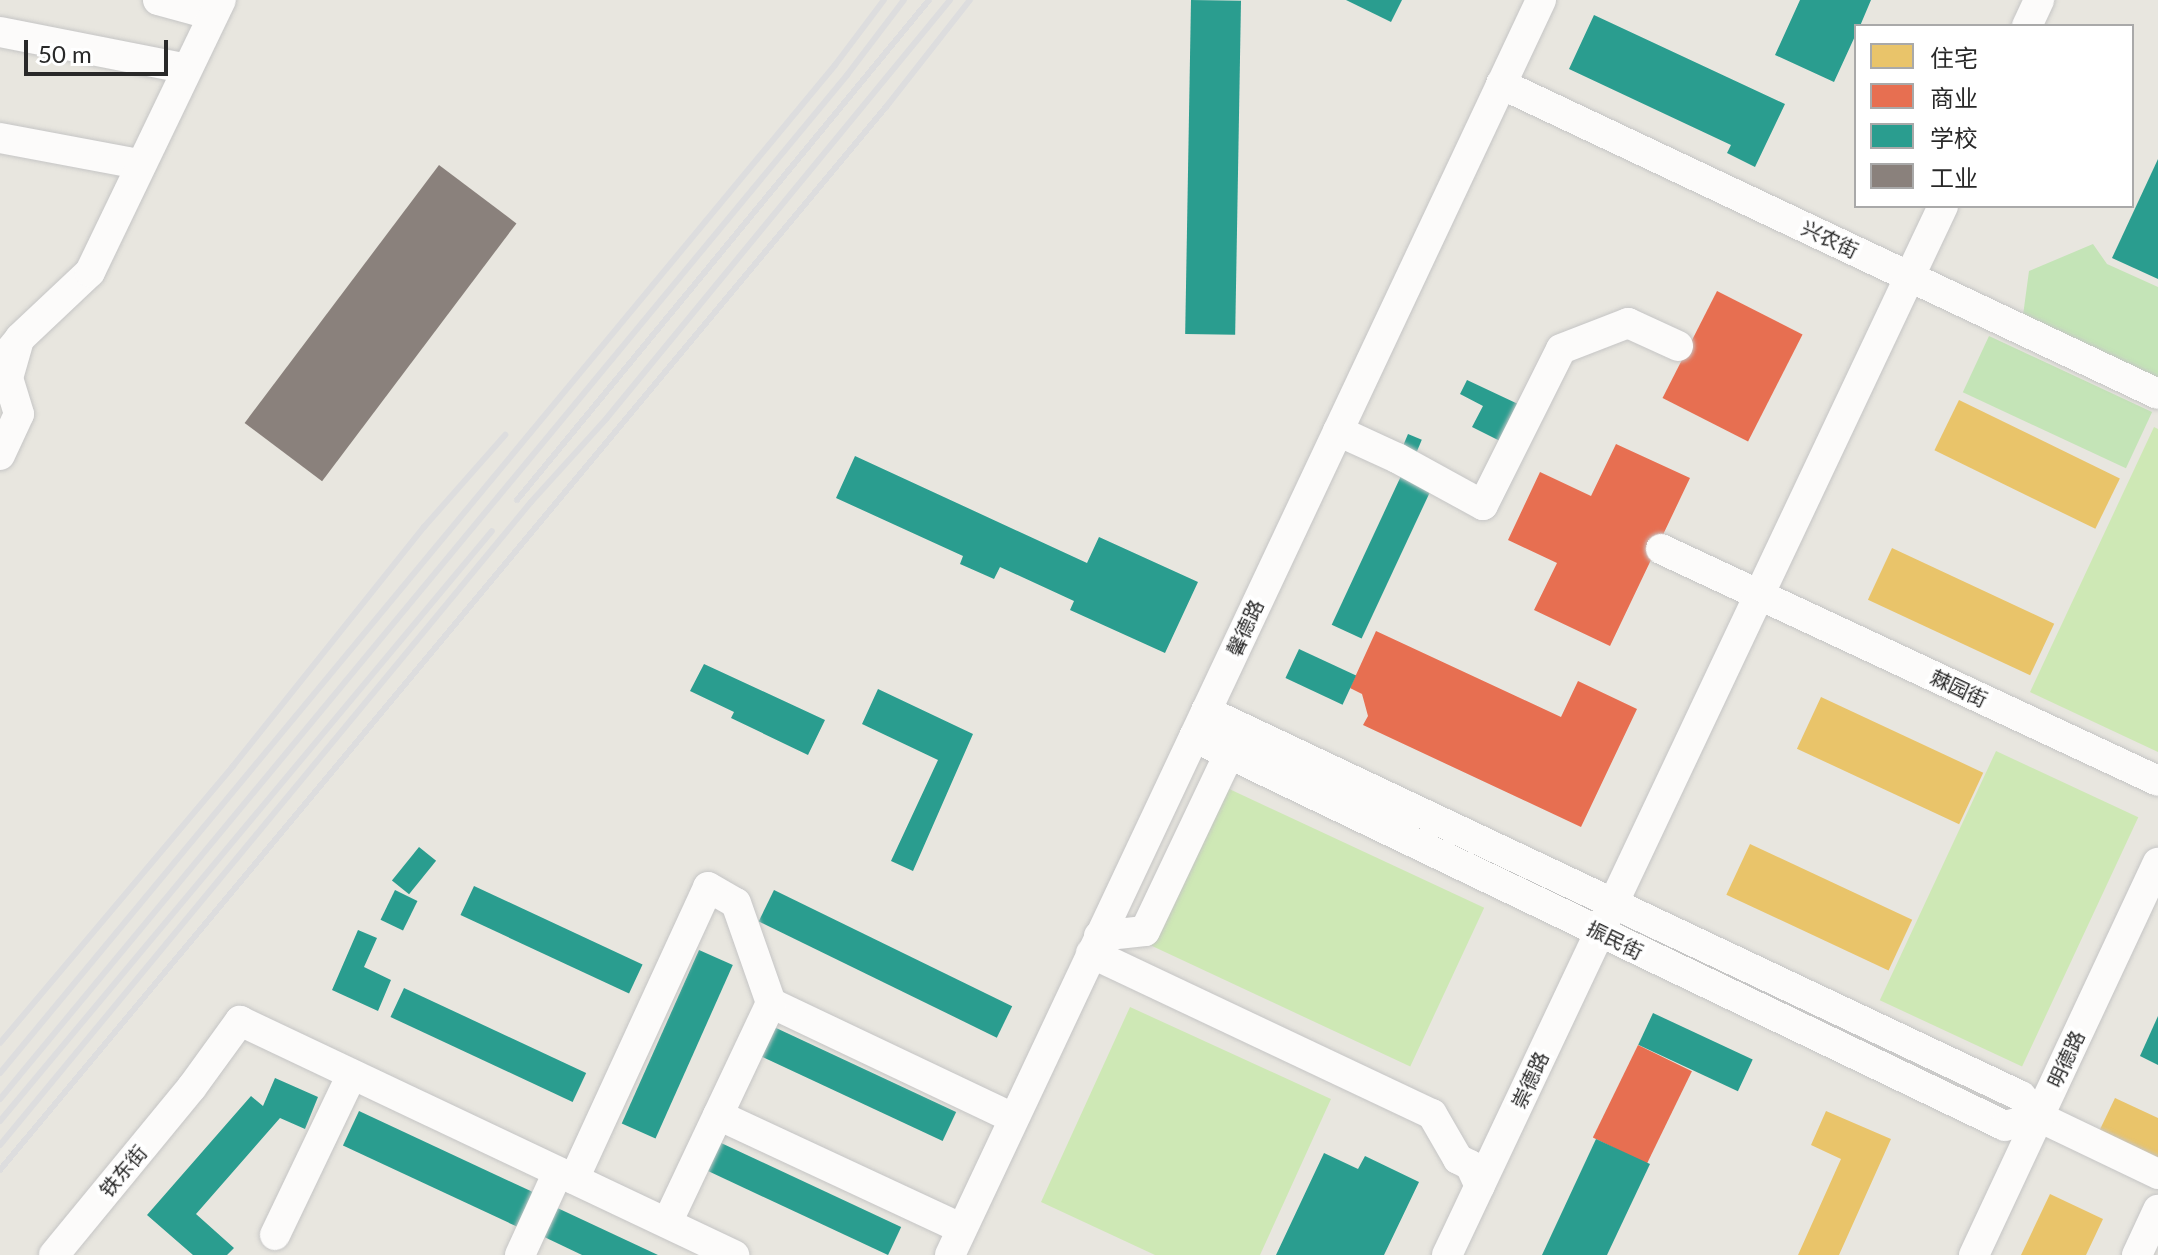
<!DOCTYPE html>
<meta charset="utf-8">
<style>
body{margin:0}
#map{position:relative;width:2158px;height:1255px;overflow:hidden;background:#e8e6df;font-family:Lato,"Noto Sans SC",sans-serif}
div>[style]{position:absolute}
.green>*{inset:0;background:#c4e4b7;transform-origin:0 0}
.pitch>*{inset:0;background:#cee8b5;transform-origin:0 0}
.homes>*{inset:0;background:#e9c46a;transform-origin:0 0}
.shops>*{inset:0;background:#e76f51;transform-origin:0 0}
.schools>*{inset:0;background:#2a9d8f;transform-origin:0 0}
.industry>*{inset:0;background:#8a817c;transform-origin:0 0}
.roads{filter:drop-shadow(0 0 2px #c5c5c5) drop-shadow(0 0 2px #c5c5c5)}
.minor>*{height:30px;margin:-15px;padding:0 15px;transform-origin:15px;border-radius:15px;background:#fcfbfa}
.rail>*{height:6px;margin:-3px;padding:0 3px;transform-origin:3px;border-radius:3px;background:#ddddde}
span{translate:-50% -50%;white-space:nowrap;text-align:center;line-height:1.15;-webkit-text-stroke:8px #fff;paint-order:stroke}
.street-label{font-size:20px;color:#292929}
.legend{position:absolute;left:1854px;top:24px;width:280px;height:184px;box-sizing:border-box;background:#fff;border:2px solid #a9a9a9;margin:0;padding:10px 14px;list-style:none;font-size:24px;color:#292929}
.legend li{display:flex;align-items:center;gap:16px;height:40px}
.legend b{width:40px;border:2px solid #a9a9a9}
.scale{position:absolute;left:24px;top:40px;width:144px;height:36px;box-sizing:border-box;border:4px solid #292929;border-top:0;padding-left:10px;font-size:24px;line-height:28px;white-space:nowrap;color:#292929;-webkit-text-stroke:6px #fff;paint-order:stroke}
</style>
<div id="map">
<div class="green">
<i style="clip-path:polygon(2093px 244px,2107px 264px,2158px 287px,2158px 394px,2021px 330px,2029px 271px)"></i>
<i style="left:1989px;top:336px;width:180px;height:62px;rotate:25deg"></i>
</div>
<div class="pitch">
<i style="clip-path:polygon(2154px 427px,2158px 429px,2158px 752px,2030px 692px)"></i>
<i style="left:1996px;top:751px;width:157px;height:275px;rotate:25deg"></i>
<i style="left:1225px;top:787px;width:286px;height:175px;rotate:25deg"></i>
<i style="clip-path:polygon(1130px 1007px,1331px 1099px,1260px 1255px,1155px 1255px,1041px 1202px)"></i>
</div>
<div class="homes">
<i style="left:1959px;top:400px;width:179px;height:56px;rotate:26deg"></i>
<i style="left:1892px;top:548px;width:179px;height:57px;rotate:25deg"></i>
<i style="left:1821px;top:697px;width:179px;height:57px;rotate:25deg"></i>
<i style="left:1750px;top:844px;width:179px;height:56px;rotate:25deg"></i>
<i style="clip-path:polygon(2115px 1098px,2158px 1118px,2158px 1174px,2093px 1144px)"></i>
<i style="clip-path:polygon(1826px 1111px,1891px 1139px,1839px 1255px,1798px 1255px,1841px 1159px,1811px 1145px)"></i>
<i style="clip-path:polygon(2050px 1194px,2103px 1219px,2086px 1255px,2021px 1255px)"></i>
</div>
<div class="shops">
<i style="left:1717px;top:291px;width:96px;height:120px;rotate:27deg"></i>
<i style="clip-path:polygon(1616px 444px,1690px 478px,1610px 646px,1534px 610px,1557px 563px,1508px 540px,1540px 472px,1591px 496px)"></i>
<i style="clip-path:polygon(1376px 631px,1561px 717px,1578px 681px,1637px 709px,1581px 827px,1363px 725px,1368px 716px,1362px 694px,1350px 688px)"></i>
<i style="left:1638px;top:1045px;width:60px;height:103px;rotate:26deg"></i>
</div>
<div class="schools">
<i style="left:1191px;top:0;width:50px;height:334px;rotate:1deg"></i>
<i style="clip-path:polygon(1346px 0,1402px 0,1391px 22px)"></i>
<i style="clip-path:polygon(1800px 0,1871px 0,1860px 26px,1856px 26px,1856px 34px,1834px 82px,1775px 55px)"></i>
<i style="clip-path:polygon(1594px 15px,1785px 104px,1755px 167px,1727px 153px,1731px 145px,1569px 69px)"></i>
<i style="clip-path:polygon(2158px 159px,2158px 279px,2112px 258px)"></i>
<i style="clip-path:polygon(1467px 380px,1518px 404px,1500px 441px,1472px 427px,1483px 406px,1460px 394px)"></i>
<i style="left:1408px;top:434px;width:15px;height:14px;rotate:23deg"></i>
<i style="clip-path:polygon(855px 456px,1087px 563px,1099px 537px,1198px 582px,1165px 653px,1070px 610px,1074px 601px,1000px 567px,994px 579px,960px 564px,963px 556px,836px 498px)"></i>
<i style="left:1401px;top:476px;width:33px;height:164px;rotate:25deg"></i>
<i style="left:1299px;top:649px;width:63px;height:32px;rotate:25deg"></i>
<i style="clip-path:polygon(704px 664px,825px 720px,808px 755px,731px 718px,734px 712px,690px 691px)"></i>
<i style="clip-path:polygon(878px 689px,973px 734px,913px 871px,891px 861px,938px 760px,862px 724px)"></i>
<i style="left:419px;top:847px;width:22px;height:43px;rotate:39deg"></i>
<i style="left:474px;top:886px;width:186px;height:32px;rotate:25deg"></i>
<i style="left:395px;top:890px;width:25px;height:33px;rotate:26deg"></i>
<i style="left:774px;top:890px;width:265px;height:35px;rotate:26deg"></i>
<i style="clip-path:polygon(358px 930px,377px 938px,364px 967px,391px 980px,378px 1011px,332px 990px)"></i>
<i style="left:699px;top:950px;width:37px;height:190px;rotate:24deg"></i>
<i style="left:404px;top:988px;width:201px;height:32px;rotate:25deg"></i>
<i style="left:1653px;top:1013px;width:110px;height:35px;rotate:25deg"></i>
<i style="clip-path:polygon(2158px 1016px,2158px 1065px,2140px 1056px)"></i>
<i style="left:774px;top:1027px;width:201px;height:32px;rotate:25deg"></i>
<i style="clip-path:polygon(275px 1078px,318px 1097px,305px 1129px,280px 1118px,196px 1214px,234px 1248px,227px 1255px,193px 1255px,147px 1215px,251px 1096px,263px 1106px)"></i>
<i style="left:359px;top:1111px;width:199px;height:38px;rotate:25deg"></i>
<i style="clip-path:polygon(1596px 1139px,1650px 1164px,1607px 1255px,1542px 1255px)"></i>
<i style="left:719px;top:1142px;width:201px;height:31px;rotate:25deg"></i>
<i style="clip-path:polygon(1324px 1153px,1358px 1169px,1365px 1156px,1419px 1182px,1384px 1255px,1276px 1255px)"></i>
<i style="clip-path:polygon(551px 1205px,658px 1255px,582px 1255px,538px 1234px)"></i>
</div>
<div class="industry">
<i style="left:439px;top:165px;width:97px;height:323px;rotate:37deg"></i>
</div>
<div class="roads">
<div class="minor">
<i style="left:158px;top:0;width:57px;rotate:15.3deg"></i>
<i style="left:2027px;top:26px;width:29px;rotate:-65deg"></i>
<i style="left:0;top:32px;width:181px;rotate:11.1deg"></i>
<i style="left:1501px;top:84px;width:726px;rotate:25.26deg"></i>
<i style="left:0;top:138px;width:141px;rotate:10.6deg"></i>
<i style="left:0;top:363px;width:32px;rotate:-51deg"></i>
<i style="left:20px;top:338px;width:96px;rotate:-43.3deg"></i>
<i style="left:90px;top:272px;width:302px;rotate:-64.3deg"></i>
<i style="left:1338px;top:431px;width:65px;rotate:24.6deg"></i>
<i style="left:1397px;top:458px;width:98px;rotate:28.7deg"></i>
<i style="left:1483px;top:505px;width:174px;rotate:-63.4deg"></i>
<i style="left:1561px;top:349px;width:72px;rotate:-21.2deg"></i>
<i style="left:1628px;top:323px;width:55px;rotate:24.7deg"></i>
<i style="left:0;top:455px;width:45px;rotate:-65.1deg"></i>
<i style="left:19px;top:414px;width:38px;rotate:-107deg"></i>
<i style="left:8px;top:378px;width:36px;rotate:-74deg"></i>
<i style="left:1661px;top:549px;width:548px;rotate:25.02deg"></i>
<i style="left:1206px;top:711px;width:901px;rotate:25.29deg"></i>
<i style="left:2021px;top:1096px;width:28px;rotate:49deg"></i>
<i style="left:2039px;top:1117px;width:132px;rotate:25.6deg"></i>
<i style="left:1194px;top:737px;width:899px;rotate:25.62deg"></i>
<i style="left:2005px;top:1126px;width:35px;rotate:-15deg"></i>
<i style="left:1099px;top:936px;width:46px;rotate:-6.2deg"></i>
<i style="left:1145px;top:931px;width:196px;rotate:-64.6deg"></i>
<i style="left:1091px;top:953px;width:377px;rotate:25.3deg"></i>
<i style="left:1432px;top:1114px;width:52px;rotate:60deg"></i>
<i style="left:1458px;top:1159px;width:13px;rotate:27deg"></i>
<i style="left:1470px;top:1165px;width:23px;rotate:65deg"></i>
<i style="left:771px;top:1003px;width:268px;rotate:25.4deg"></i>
<i style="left:718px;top:1115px;width:269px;rotate:25deg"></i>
<i style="left:574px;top:1179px;width:321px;rotate:-65.3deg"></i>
<i style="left:708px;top:887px;width:32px;rotate:30deg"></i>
<i style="left:736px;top:903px;width:106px;rotate:70.7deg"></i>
<i style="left:771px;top:1003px;width:243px;rotate:115.3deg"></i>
<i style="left:275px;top:1235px;width:178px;rotate:-64.4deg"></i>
<i style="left:54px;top:1255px;width:217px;rotate:-50.6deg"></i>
<i style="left:192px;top:1087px;width:82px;rotate:-54deg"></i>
<i style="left:240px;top:1021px;width:547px;rotate:25.35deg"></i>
<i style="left:520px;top:1255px;width:91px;rotate:-65.4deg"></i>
<i style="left:950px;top:1255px;width:1387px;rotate:-64.78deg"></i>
<i style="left:1447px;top:1255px;width:1160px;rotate:-64.69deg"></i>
<i style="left:1974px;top:1255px;width:433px;rotate:-64.9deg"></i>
<i style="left:2137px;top:1255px;width:50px;rotate:-65deg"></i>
</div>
</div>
<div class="rail">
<i style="left:517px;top:500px;width:648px;rotate:-50.51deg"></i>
<i style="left:0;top:1043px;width:362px;rotate:-49.9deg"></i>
<i style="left:233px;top:766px;width:306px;rotate:-51.4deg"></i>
<i style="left:424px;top:527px;width:123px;rotate:-48.6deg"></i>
<i style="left:0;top:1073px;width:1309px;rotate:-50.36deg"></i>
<i style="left:835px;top:65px;width:81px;rotate:-53deg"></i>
<i style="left:0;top:1099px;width:1329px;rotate:-50.4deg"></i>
<i style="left:847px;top:75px;width:94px;rotate:-52.8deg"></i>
<i style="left:0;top:1121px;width:768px;rotate:-50.18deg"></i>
<i style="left:0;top:1145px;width:834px;rotate:-50.45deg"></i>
<i style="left:531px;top:502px;width:112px;rotate:-47.9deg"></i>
<i style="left:606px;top:419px;width:542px;rotate:-50.61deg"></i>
<i style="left:0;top:1170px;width:1384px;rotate:-50.19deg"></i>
<i style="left:886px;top:107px;width:136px;rotate:-51.9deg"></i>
</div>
<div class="street-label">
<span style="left:1830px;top:239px;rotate:25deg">兴农街</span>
<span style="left:1245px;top:628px;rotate:-65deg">馨德路</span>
<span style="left:1959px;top:688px;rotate:25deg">棘园街</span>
<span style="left:1615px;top:940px;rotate:26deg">振民街</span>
<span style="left:2066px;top:1059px;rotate:-65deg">明德路</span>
<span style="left:1530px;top:1080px;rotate:-65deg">崇德路</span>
<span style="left:123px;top:1171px;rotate:-50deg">铁东街</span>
</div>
<ul class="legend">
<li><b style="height:22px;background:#e9c46a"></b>住宅</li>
<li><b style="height:22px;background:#e76f51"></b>商业</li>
<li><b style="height:22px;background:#2a9d8f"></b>学校</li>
<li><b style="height:22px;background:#8a817c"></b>工业</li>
</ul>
<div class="scale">50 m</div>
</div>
